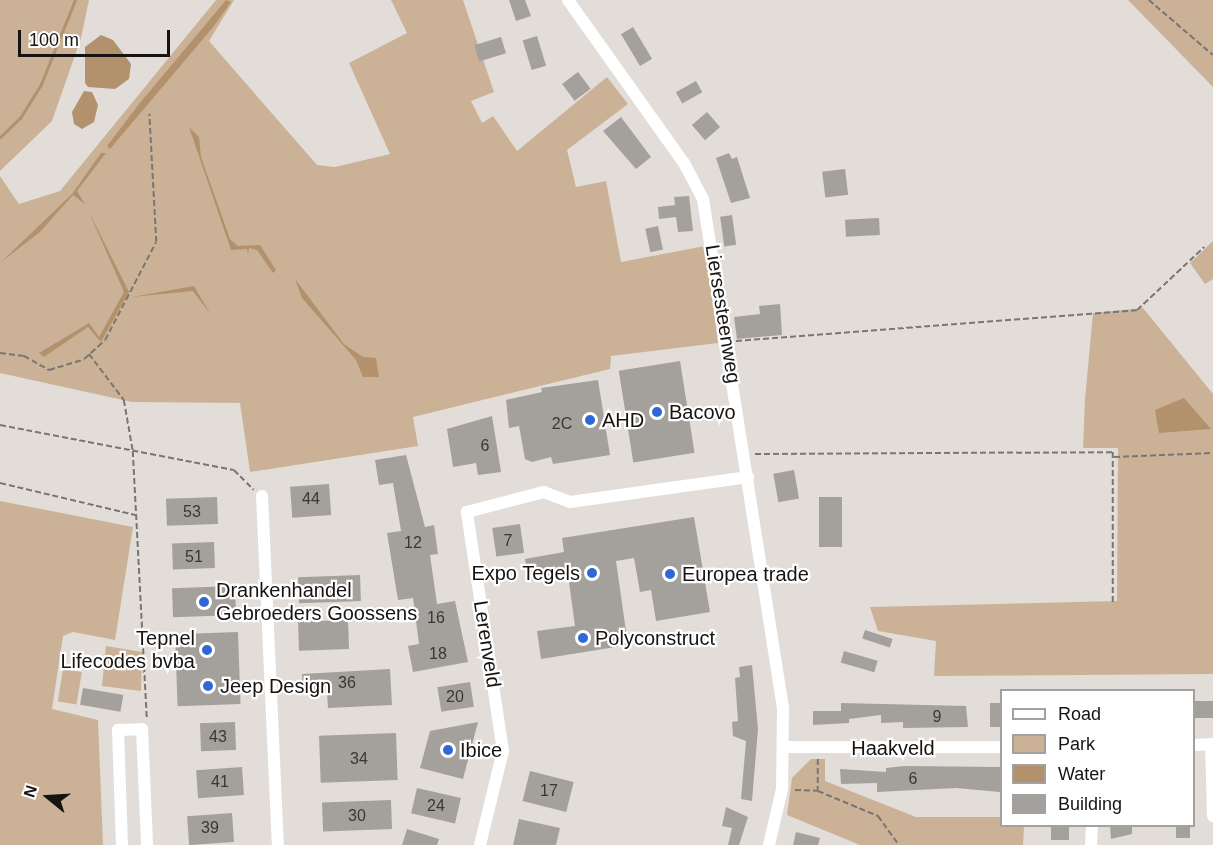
<!DOCTYPE html>
<style>
body{margin:0}
#map{position:relative;width:1213px;height:845px;overflow:hidden;background:#e2ddd8;font-family:Arial,sans-serif}
div>[style]{position:absolute}
.green>*{inset:0;background:#cbb297;transform-origin:0 0}
.water>*{inset:0;background:#b2916c}
.stream>*{height:3px;margin:-1.5px;padding:0 1.5px;transform-origin:1.5px;border-radius:1.5px;background:#b2916c}
.building>*{inset:0;background:#a4a09b;transform-origin:0 0}
.path>*{height:1.5px;margin-top:-0.75px;transform-origin:0;background:repeating-linear-gradient(90deg,#797672 0 6px,transparent 0 9px)}
.minor>*{height:12px;margin:-6px;padding:0 6px;transform-origin:6px;border-radius:6px;background:#fff}
.dots>*{width:16px;height:16px;translate:-50% -50%;box-sizing:border-box;border:3px solid #fff;border-radius:50%}
span{translate:-50% -50%;white-space:nowrap;text-align:center;line-height:1.15;-webkit-text-stroke:4.5px #fff;paint-order:stroke}
.number-label{font-size:16px;color:#3a3734}
.number-label span{-webkit-text-stroke-width:0}
.street-label{font-size:20px;color:#161412}
.poi-label{font-size:20px;color:#161412}
.left{translate:0 -50%;text-align:left}
.right{translate:-100% -50%;text-align:right}
.legend{position:absolute;left:1000px;top:689px;width:195px;height:138px;box-sizing:border-box;background:#fff;border:2px solid #a2a1a0;margin:0;padding:8px 10px;list-style:none;font-size:18px;color:#161412}
.legend li{display:flex;align-items:center;gap:12px;height:30px}
.legend b{width:30px;border:2px solid #a2a1a0}
.north{position:absolute;left:18px;top:767px;width:60px;height:60px;-webkit-text-stroke:4px #fff;paint-order:stroke;rotate:288deg;font-size:16px;font-weight:700;line-height:24px;text-align:center;color:#161412}
.north::after{content:'';display:block;margin:auto;width:21px;height:27px;background:#161412;clip-path:polygon(50% 0,100% 100%,50% 72%,0 100%)}
.scale{position:absolute;left:18px;top:30px;width:152px;height:27px;box-sizing:border-box;border:3px solid #161412;border-top:0;padding-left:8px;font-size:18px;line-height:21px;white-space:nowrap;color:#161412;-webkit-text-stroke:4px #fff;paint-order:stroke}
</style>
<div id="map">
<div class="green">
<i style="clip-path:polygon(0 0,89px 0,81px 38px,52px 121px,0 171px)"></i>
<i style="clip-path:polygon(216px 0,234px 0,209px 41px,317px 165px,335px 167px,390px 154px,349px 63px,407px 33px,391px 0,463px 0,494px 92px,471px 101px,482px 123px,493px 116px,517px 151px,607px 77px,628px 104px,567px 150px,576px 187px,606px 181px,621px 262px,705px 246px,718px 343px,611px 356px,610px 369px,413px 417px,418px 446px,250px 472px,240px 403px,132px 402px,0 373px,0 176px,19px 204px,60px 191px)"></i>
<i style="clip-path:polygon(1128px 0,1213px 0,1213px 87px)"></i>
<i style="clip-path:polygon(1213px 241px,1213px 279px,1205px 284px,1190px 263px)"></i>
<i style="clip-path:polygon(1143px 308px,1213px 394px,1213px 674px,934px 676px,936px 641px,878px 631px,870px 607px,1117px 601px,1118px 448px,1083px 448px,1085px 399px,1093px 313px)"></i>
<i style="clip-path:polygon(0 501px,133px 527px,115px 640px,73px 632px,63px 636px,52px 709px,98px 720px,103px 845px,0 845px)"></i>
<i style="clip-path:polygon(106px 646px,142px 652px,141px 691px,102px 686px)"></i>
<i style="left:63px;top:669px;width:19px;height:33px;rotate:9deg"></i>
<i style="clip-path:polygon(811px 759px,825px 759px,825px 781px,916px 817px,1001px 817px,1002px 826px,1024px 826px,1023px 845px,860px 845px,787px 815px,792px 778px)"></i>
</div>
<div class="water">
<i style="clip-path:polygon(226px 0,231px 2px,214px 26px,110px 149px,107px 146px,139px 104px)"></i>
<i style="clip-path:polygon(101px 35px,113px 40px,131px 64px,129px 79px,115px 89px,88px 87px,85px 83px,85px 47px)"></i>
<i style="clip-path:polygon(84px 91px,92px 92px,98px 105px,94px 122px,82px 129px,74px 124px,72px 112px)"></i>
<i style="clip-path:polygon(189px 127px,199px 137px,201px 157px,230px 239px,238px 246px,260px 245px,276px 270px,273px 273px,257px 250px,249px 248px,248px 254px,247px 249px,231px 250px)"></i>
<i style="clip-path:polygon(101px 153px,106px 153px,77px 191px,85px 204px,73px 195px,40px 232px,0 263px,72px 194px)"></i>
<i style="clip-path:polygon(88px 210px,129px 292px,101px 342px,88px 327px,44px 357px,39px 353px,89px 323px,99px 337px,124px 292px)"></i>
<i style="clip-path:polygon(295px 279px,344px 344px,363px 357px,376px 358px,379px 377px,363px 377px,356px 360px,302px 298px)"></i>
<i style="clip-path:polygon(194px 286px,211px 315px,193px 291px,132px 297px)"></i>
<i style="clip-path:polygon(1184px 398px,1211px 429px,1159px 433px,1155px 410px)"></i>
</div>
<div class="stream">
<i style="left:0;top:137px;width:28px;rotate:-44deg"></i>
<i style="left:20px;top:118px;width:40px;rotate:-58deg"></i>
<i style="left:41px;top:84px;width:91px;rotate:-68deg"></i>
</div>
<div class="building">
<i style="clip-path:polygon(509px 0,525px 0,531px 16px,516px 21px)"></i>
<i style="left:633px;top:27px;width:37px;height:14px;rotate:59deg"></i>
<i style="left:537px;top:36px;width:31px;height:15px;rotate:73deg"></i>
<i style="left:501px;top:37px;width:17px;height:28px;rotate:73deg"></i>
<i style="left:578px;top:72px;width:21px;height:20px;rotate:53deg"></i>
<i style="left:696px;top:81px;width:13px;height:23px;rotate:61deg"></i>
<i style="left:707px;top:112px;width:20px;height:20px;rotate:49deg"></i>
<i style="clip-path:polygon(621px 117px,651px 157px,636px 169px,603px 131px)"></i>
<i style="clip-path:polygon(729px 153px,732px 159px,737px 157px,750px 198px,731px 203px,716px 158px)"></i>
<i style="left:845px;top:169px;width:26px;height:23px;rotate:83deg"></i>
<i style="clip-path:polygon(689px 196px,693px 231px,678px 232px,676px 217px,659px 219px,658px 207px,675px 205px,674px 197px)"></i>
<i style="left:732px;top:215px;width:30px;height:12px;rotate:82deg"></i>
<i style="left:879px;top:218px;width:17px;height:34px;rotate:87deg"></i>
<i style="left:658px;top:226px;width:24px;height:13px;rotate:78deg"></i>
<i style="clip-path:polygon(780px 304px,782px 335px,737px 339px,734px 317px,760px 314px,759px 306px)"></i>
<i style="left:680px;top:361px;width:93px;height:62px;rotate:81deg"></i>
<i style="clip-path:polygon(598px 380px,610px 455px,553px 464px,551px 457px,532px 462px,525px 459px,519px 426px,509px 428px,506px 400px,542px 392px,541px 388px)"></i>
<i style="clip-path:polygon(492px 416px,501px 472px,478px 475px,476px 463px,453px 467px,447px 429px)"></i>
<i style="clip-path:polygon(406px 455px,425px 527px,434px 525px,438px 554px,430px 555px,437px 604px,455px 601px,468px 662px,413px 672px,408px 646px,419px 644px,413px 598px,398px 600px,387px 533px,401px 531px,393px 483px,379px 485px,375px 460px)"></i>
<i style="left:794px;top:470px;width:29px;height:21px;rotate:80deg"></i>
<i style="left:329px;top:484px;width:31px;height:39px;rotate:86deg"></i>
<i style="left:217px;top:497px;width:27px;height:51px;rotate:88deg"></i>
<i style="left:819px;top:497px;width:23px;height:50px"></i>
<i style="clip-path:polygon(694px 517px,710px 612px,656px 621px,651px 590px,640px 592px,634px 558px,616px 561px,628px 645px,541px 659px,537px 631px,575px 626px,568px 575px,529px 581px,525px 559px,564px 552px,562px 538px)"></i>
<i style="left:520px;top:524px;width:29px;height:28px;rotate:82deg"></i>
<i style="left:214px;top:542px;width:26px;height:42px;rotate:88deg"></i>
<i style="left:360px;top:575px;width:26px;height:62px;rotate:88deg"></i>
<i style="left:235px;top:586px;width:29px;height:63px;rotate:88deg"></i>
<i style="left:348px;top:620px;width:29px;height:50px;rotate:88deg"></i>
<i style="left:865px;top:630px;width:29px;height:9px;rotate:18deg"></i>
<i style="left:238px;top:632px;width:72px;height:63px;rotate:88deg"></i>
<i style="left:844px;top:651px;width:35px;height:12px;rotate:16deg"></i>
<i style="clip-path:polygon(752px 665px,758px 729px,752px 801px,741px 799px,746px 741px,733px 736px,732px 722px,738px 721px,735px 678px,740px 677px,739px 667px)"></i>
<i style="clip-path:polygon(390px 669px,392px 705px,328px 708px,327px 692px,303px 693px,302px 674px)"></i>
<i style="left:470px;top:682px;width:25px;height:33px;rotate:81deg"></i>
<i style="left:83px;top:688px;width:41px;height:17px;rotate:10deg"></i>
<i style="left:1194px;top:701px;width:19px;height:17px"></i>
<i style="clip-path:polygon(841px 703px,966px 706px,968px 727px,903px 728px,903px 722px,881px 723px,881px 715px,849px 719px,849px 723px,813px 725px,813px 711px,841px 711px)"></i>
<i style="left:990px;top:703px;width:12px;height:24px"></i>
<i style="left:235px;top:722px;width:28px;height:35px;rotate:88deg"></i>
<i style="clip-path:polygon(478px 722px,463px 779px,420px 768px,430px 731px)"></i>
<i style="left:396px;top:733px;width:47px;height:77px;rotate:88deg"></i>
<i style="clip-path:polygon(904px 766px,1000px 767px,1000px 792px,956px 788px,877px 792px,877px 783px,841px 784px,840px 769px,886px 772px,886px 768px)"></i>
<i style="left:242px;top:767px;width:28px;height:46px;rotate:86deg"></i>
<i style="left:530px;top:771px;width:45px;height:31px;rotate:14deg"></i>
<i style="left:417px;top:788px;width:45px;height:26px;rotate:13deg"></i>
<i style="left:391px;top:800px;width:29px;height:69px;rotate:88deg"></i>
<i style="clip-path:polygon(726px 807px,748px 817px,739px 845px,728px 845px,732px 828px,722px 826px)"></i>
<i style="left:232px;top:813px;width:29px;height:45px;rotate:86deg"></i>
<i style="clip-path:polygon(519px 819px,560px 828px,556px 845px,513px 845px)"></i>
<i style="left:1051px;top:825px;width:18px;height:15px"></i>
<i style="clip-path:polygon(1110px 825px,1132px 825px,1132px 834px,1111px 839px)"></i>
<i style="left:1176px;top:825px;width:14px;height:13px"></i>
<i style="clip-path:polygon(407px 829px,439px 839px,437px 845px,402px 845px)"></i>
<i style="clip-path:polygon(796px 832px,820px 838px,818px 845px,793px 845px)"></i>
</div>
<div class="path">
<i style="left:1149px;top:0;width:84px;rotate:40.7deg"></i>
<i style="left:736px;top:341px;width:402px;rotate:-4.4deg"></i>
<i style="left:1137px;top:310px;width:92px;rotate:-43.2deg"></i>
<i style="left:0;top:353px;width:24px;rotate:7deg"></i>
<i style="left:24px;top:356px;width:29px;rotate:29deg"></i>
<i style="left:49px;top:370px;width:37px;rotate:-17deg"></i>
<i style="left:84px;top:359px;width:28px;rotate:-42deg"></i>
<i style="left:105px;top:340px;width:110px;rotate:-62.5deg"></i>
<i style="left:156px;top:242px;width:128px;rotate:-93.1deg"></i>
<i style="left:89px;top:354px;width:58px;rotate:52.7deg"></i>
<i style="left:124px;top:400px;width:52px;rotate:80deg"></i>
<i style="left:133px;top:451px;width:267px;rotate:87deg"></i>
<i style="left:0;top:425px;width:238px;rotate:10.9deg"></i>
<i style="left:234px;top:470px;width:28px;rotate:45deg"></i>
<i style="left:755px;top:454px;width:358px;rotate:-0.3deg"></i>
<i style="left:1113px;top:452px;width:153px;rotate:90deg"></i>
<i style="left:1114px;top:457px;width:99px;rotate:-2.3deg"></i>
<i style="left:0;top:483px;width:139px;rotate:13.3deg"></i>
<i style="left:818px;top:759px;width:31px;rotate:90deg"></i>
<i style="left:795px;top:790px;width:23px;rotate:2deg"></i>
<i style="left:818px;top:791px;width:65px;rotate:22.6deg"></i>
<i style="left:878px;top:816px;width:36px;rotate:54deg"></i>
</div>
<div class="minor">
<i style="left:568px;top:0;width:200px;rotate:54.6deg"></i>
<i style="left:684px;top:163px;width:41px;rotate:62.2deg"></i>
<i style="left:703px;top:199px;width:515px;rotate:81.07deg"></i>
<i style="left:783px;top:708px;width:81px;rotate:90.7deg"></i>
<i style="left:782px;top:789px;width:57px;rotate:103.1deg"></i>
<i style="left:262px;top:496px;width:349px;rotate:87.4deg"></i>
<i style="left:1211px;top:744px;width:72px;rotate:88.4deg"></i>
<i style="left:1194px;top:745px;width:19px;rotate:-3deg"></i>
<i style="left:785px;top:747px;width:217px"></i>
<i style="left:122px;top:845px;width:115px;rotate:-92deg"></i>
<i style="left:118px;top:730px;width:24px;rotate:-2deg"></i>
<i style="left:142px;top:729px;width:116px;rotate:87.5deg"></i>
<i style="left:480px;top:845px;width:97px;rotate:-76.3deg"></i>
<i style="left:503px;top:751px;width:242px;rotate:-98.6deg"></i>
<i style="left:467px;top:512px;width:80px;rotate:-14.6deg"></i>
<i style="left:544px;top:492px;width:28px;rotate:21deg"></i>
<i style="left:570px;top:502px;width:180px;rotate:-8deg"></i>
<i style="left:1091px;top:845px;width:19px;rotate:-87deg"></i>
</div>
<div class="dots">
<i style="left:657px;top:412px;background:#3067d6"></i>
<i style="left:590px;top:420px;background:#3067d6"></i>
<i style="left:592px;top:573px;background:#3067d6"></i>
<i style="left:670px;top:574px;background:#3067d6"></i>
<i style="left:204px;top:602px;background:#3067d6"></i>
<i style="left:583px;top:638px;background:#3067d6"></i>
<i style="left:207px;top:650px;background:#3067d6"></i>
<i style="left:208px;top:686px;background:#3067d6"></i>
<i style="left:448px;top:750px;background:#3067d6"></i>
</div>
<div class="number-label">
<span style="left:562px;top:424px">2C</span>
<span style="left:485px;top:446px">6</span>
<span style="left:311px;top:499px">44</span>
<span style="left:192px;top:512px">53</span>
<span style="left:508px;top:541px">7</span>
<span style="left:413px;top:543px">12</span>
<span style="left:194px;top:557px">51</span>
<span style="left:436px;top:618px">16</span>
<span style="left:438px;top:654px">18</span>
<span style="left:347px;top:683px">36</span>
<span style="left:455px;top:697px">20</span>
<span style="left:937px;top:717px">9</span>
<span style="left:218px;top:737px">43</span>
<span style="left:359px;top:759px">34</span>
<span style="left:913px;top:779px">6</span>
<span style="left:220px;top:782px">41</span>
<span style="left:549px;top:791px">17</span>
<span style="left:436px;top:806px">24</span>
<span style="left:357px;top:816px">30</span>
<span style="left:210px;top:828px">39</span>
</div>
<div class="street-label">
<span style="left:723px;top:314px;rotate:81deg">Liersesteenweg</span>
<span style="left:487px;top:644px;rotate:81deg">Lerenveld</span>
<span style="left:893px;top:748px">Haakveld</span>
</div>
<div class="poi-label">
<span class="left" style="left:669px;top:412px">Bacovo</span>
<span class="left" style="left:602px;top:420px">AHD</span>
<span class="right" style="left:580px;top:573px">Expo Tegels</span>
<span class="left" style="left:682px;top:574px">Europea trade</span>
<span class="left" style="left:216px;top:602px">Drankenhandel<br>Gebroeders Goossens</span>
<span class="right" style="left:195px;top:650px">Tepnel<br>Lifecodes bvba</span>
<span class="left" style="left:595px;top:638px">Polyconstruct</span>
<span class="left" style="left:220px;top:686px">Jeep Design</span>
<span class="left" style="left:460px;top:750px">Ibice</span>
</div>
<ul class="legend">
<li><b style="height:8px;background:#fff"></b>Road</li>
<li><b style="height:16px;background:#cbb297"></b>Park</li>
<li><b style="height:16px;background:#b2916c"></b>Water</li>
<li><b style="height:16px;background:#a4a09b"></b>Building</li>
</ul>
<div class="north">N</div>
<div class="scale">100 m</div>
</div>
